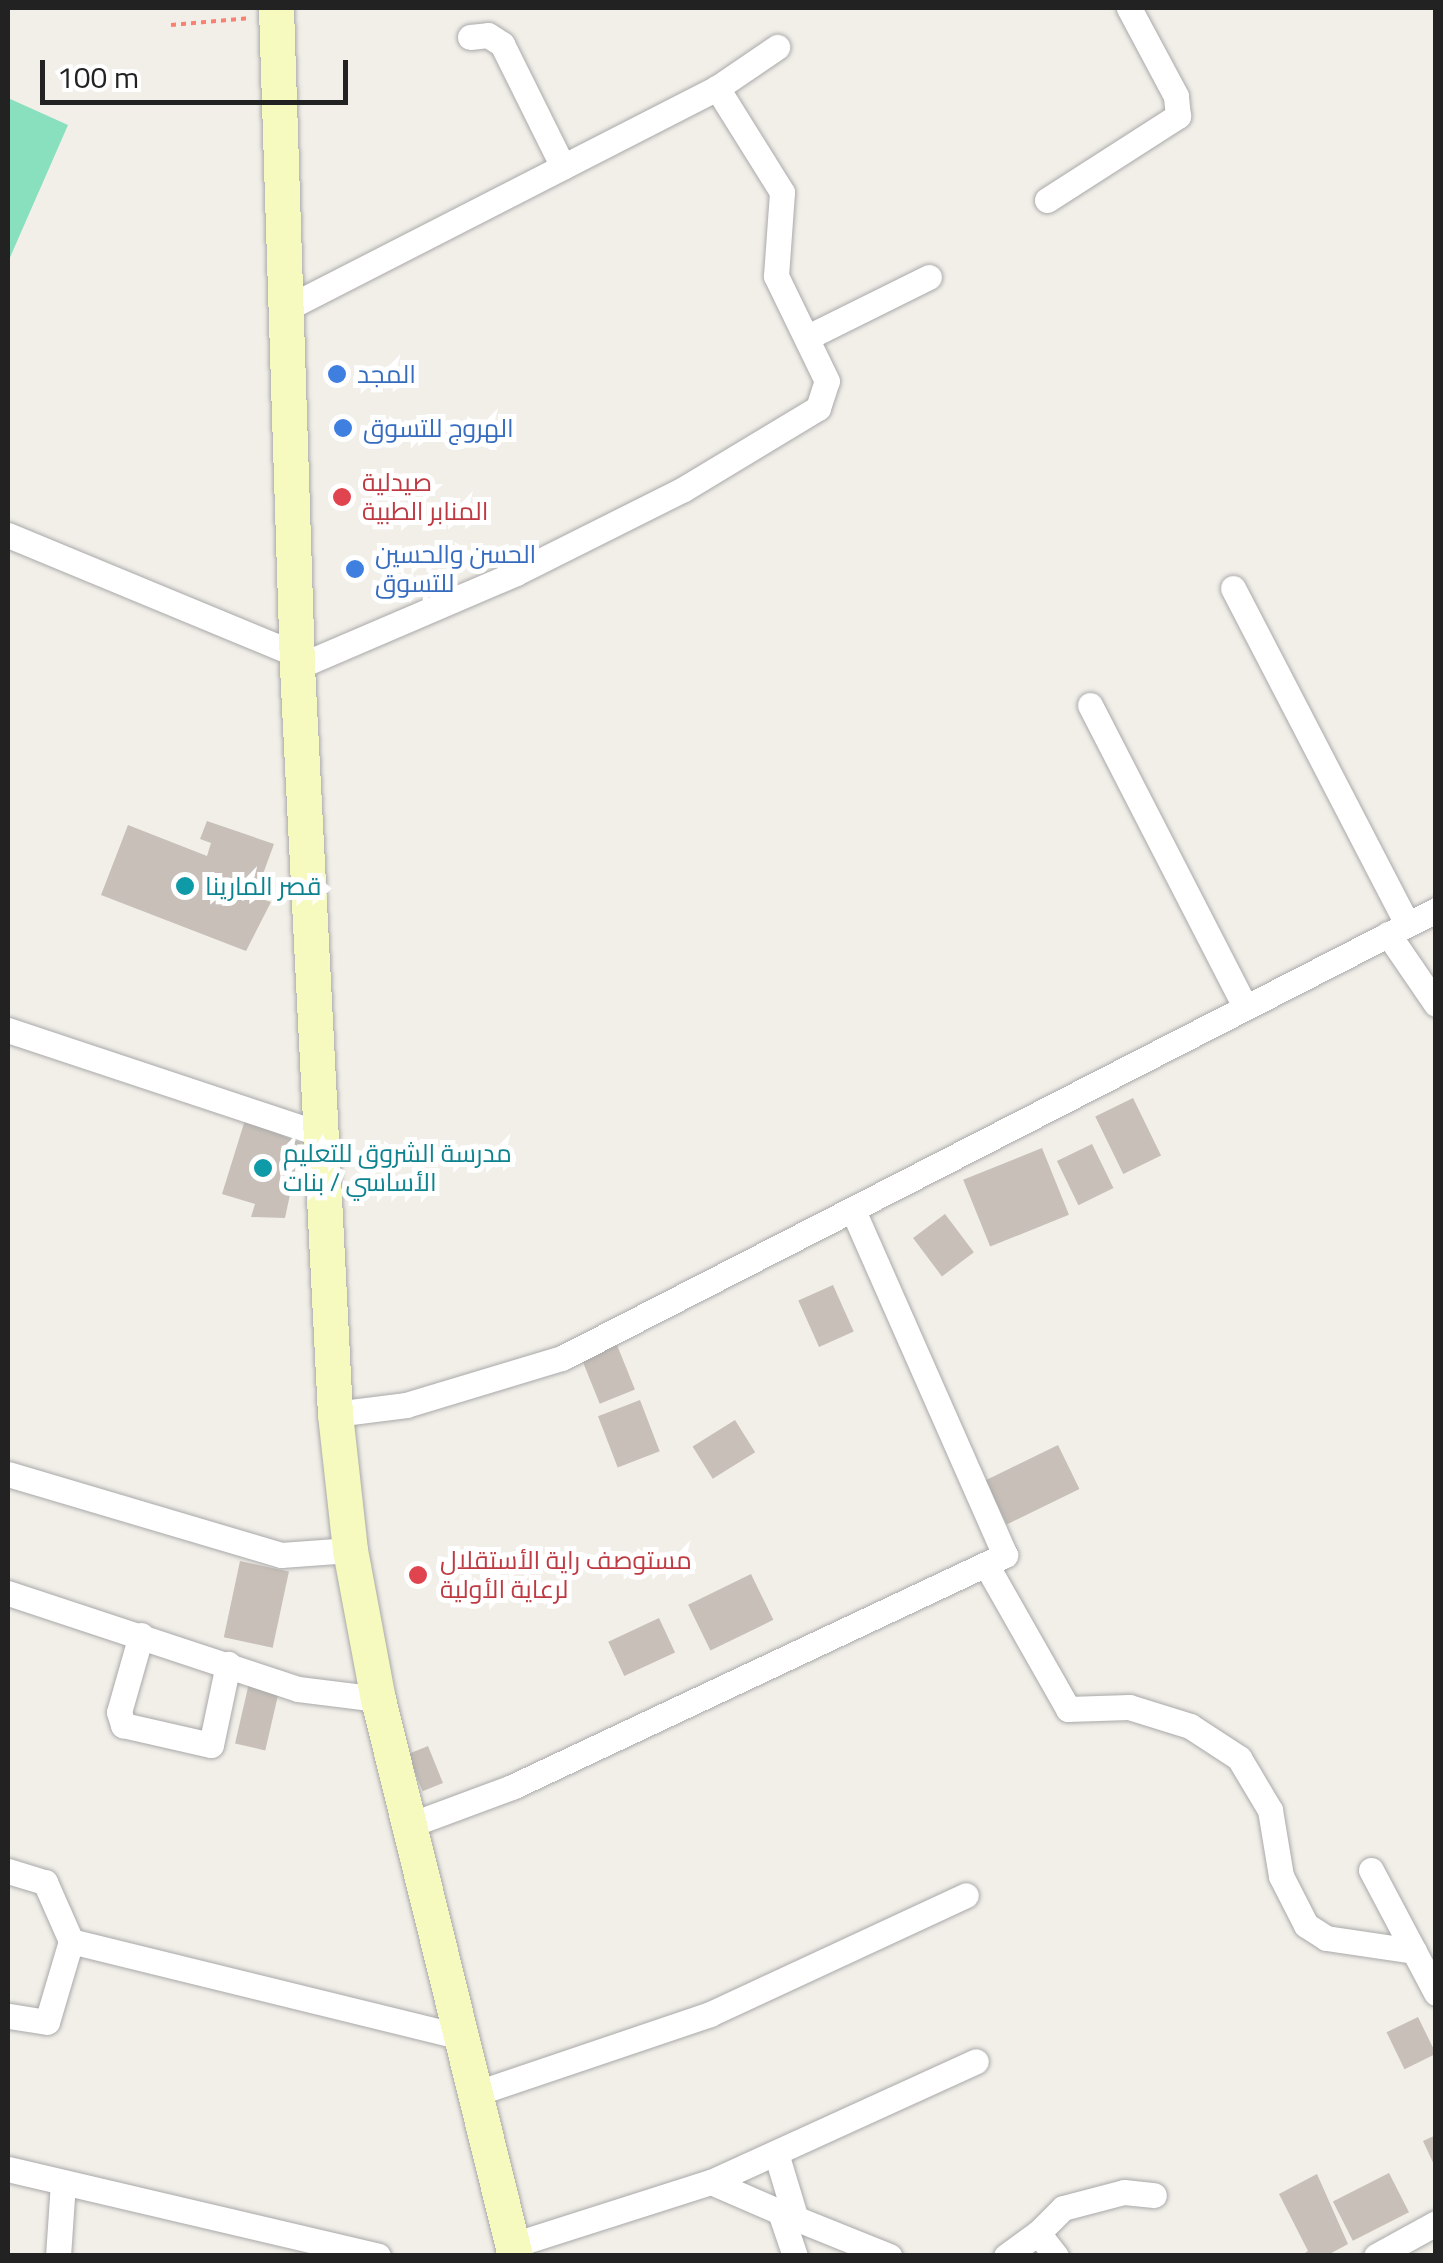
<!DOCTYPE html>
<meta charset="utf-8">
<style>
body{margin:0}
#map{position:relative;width:1443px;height:2263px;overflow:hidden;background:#f2efe9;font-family:"Titillium Web",Cairo,sans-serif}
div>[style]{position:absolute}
.pitch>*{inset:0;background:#88e0be}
.building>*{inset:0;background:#c7bfb8;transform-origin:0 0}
.path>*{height:4px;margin-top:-2px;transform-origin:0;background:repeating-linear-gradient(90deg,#fa8072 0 5px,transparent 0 10px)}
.roads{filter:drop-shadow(0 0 2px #a9a9a9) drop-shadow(0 0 2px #a9a9a9)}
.street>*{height:25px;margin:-12.5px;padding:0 12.5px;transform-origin:12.5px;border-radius:12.5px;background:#fff}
.secondary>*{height:35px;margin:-17.5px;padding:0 17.5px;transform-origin:17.5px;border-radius:17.5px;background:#f7fabf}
.dots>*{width:28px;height:28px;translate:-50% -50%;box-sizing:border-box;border:5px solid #fff;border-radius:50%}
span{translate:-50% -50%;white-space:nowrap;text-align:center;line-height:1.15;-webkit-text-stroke:10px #fff;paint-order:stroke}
.shop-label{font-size:25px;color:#366cbe}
.left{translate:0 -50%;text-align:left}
.health-label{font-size:25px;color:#be3a42}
.culture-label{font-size:25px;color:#0d838f}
.frame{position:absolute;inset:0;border:10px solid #222;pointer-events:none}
.scale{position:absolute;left:40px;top:60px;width:308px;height:45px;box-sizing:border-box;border:5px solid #222;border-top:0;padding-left:12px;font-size:30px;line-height:35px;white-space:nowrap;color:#222;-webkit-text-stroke:8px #fff;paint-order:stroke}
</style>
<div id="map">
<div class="pitch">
<i style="clip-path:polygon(8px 98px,68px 125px,8px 262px)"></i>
</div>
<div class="building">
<i style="clip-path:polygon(207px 821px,274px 844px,263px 874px,270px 877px,262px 899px,271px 902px,246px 951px,101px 895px,128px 825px,207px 856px,211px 843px,200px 839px)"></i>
<i style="left:1133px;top:1098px;width:64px;height:42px;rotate:64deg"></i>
<i style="clip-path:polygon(245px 1120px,301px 1143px,285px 1218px,251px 1217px,255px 1204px,222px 1194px)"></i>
<i style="left:1092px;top:1144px;width:49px;height:39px;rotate:64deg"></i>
<i style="left:1042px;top:1148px;width:72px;height:85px;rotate:68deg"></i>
<i style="left:945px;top:1214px;width:48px;height:40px;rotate:53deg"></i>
<i style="left:833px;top:1285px;width:51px;height:38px;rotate:66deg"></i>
<i style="left:617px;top:1345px;width:48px;height:38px;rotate:68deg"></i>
<i style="left:640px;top:1400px;width:55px;height:45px;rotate:69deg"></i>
<i style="left:735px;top:1420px;width:38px;height:50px;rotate:58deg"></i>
<i style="left:1058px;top:1445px;width:49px;height:81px;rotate:64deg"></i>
<i style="left:240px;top:1561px;width:50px;height:78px;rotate:12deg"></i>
<i style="left:751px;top:1574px;width:51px;height:70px;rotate:64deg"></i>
<i style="left:659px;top:1618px;width:38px;height:56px;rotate:65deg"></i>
<i style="left:249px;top:1683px;width:31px;height:62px;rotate:13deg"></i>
<i style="left:428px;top:1746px;width:40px;height:22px;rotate:68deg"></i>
<i style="left:1418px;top:2017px;width:41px;height:35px;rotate:64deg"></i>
<i style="clip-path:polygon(1436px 2135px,1436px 2169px,1423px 2141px)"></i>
<i style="left:1389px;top:2173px;width:44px;height:63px;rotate:63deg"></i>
<i style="clip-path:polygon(1317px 2174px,1348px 2244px,1326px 2256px,1300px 2256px,1308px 2251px,1279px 2194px)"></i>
</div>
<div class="path">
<i style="left:171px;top:25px;width:80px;rotate:-5deg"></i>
</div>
<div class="roads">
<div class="street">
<i style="left:470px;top:37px;width:18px;rotate:-6deg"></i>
<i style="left:488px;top:35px;width:17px;rotate:33deg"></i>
<i style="left:502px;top:44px;width:137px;rotate:63.6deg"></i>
<i style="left:1047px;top:200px;width:156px;rotate:-32.7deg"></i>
<i style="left:1178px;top:116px;width:20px;rotate:-96deg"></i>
<i style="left:1176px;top:96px;width:100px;rotate:-118.1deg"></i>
<i style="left:289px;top:307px;width:481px;rotate:-27.1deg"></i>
<i style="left:717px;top:88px;width:73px;rotate:-34.3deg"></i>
<i style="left:808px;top:337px;width:135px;rotate:-26.4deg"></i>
<i style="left:8px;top:535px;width:313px;rotate:22.5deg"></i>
<i style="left:1233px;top:588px;width:378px;rotate:62.6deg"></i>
<i style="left:297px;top:667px;width:238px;rotate:-23.2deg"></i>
<i style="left:516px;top:573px;width:186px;rotate:-26.6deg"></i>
<i style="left:682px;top:490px;width:159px;rotate:-31.1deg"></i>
<i style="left:818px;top:408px;width:28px;rotate:-72deg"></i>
<i style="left:827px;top:381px;width:117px;rotate:-115.9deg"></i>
<i style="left:776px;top:276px;width:84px;rotate:-85.9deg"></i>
<i style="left:782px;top:192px;width:123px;rotate:-122deg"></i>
<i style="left:1090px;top:705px;width:339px;rotate:62.8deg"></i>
<i style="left:1388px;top:934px;width:85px;rotate:55.6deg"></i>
<i style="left:8px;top:1030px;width:332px;rotate:18.4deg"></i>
<i style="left:335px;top:1414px;width:72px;rotate:-7.2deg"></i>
<i style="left:406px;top:1405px;width:163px;rotate:-16.8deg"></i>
<i style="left:562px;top:1358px;width:982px;rotate:-27.14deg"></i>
<i style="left:8px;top:1474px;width:285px;rotate:16.5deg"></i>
<i style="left:281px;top:1555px;width:69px;rotate:-4.1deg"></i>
<i style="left:988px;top:1568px;width:162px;rotate:60.4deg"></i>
<i style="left:1068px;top:1709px;width:61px;rotate:-1.9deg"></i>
<i style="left:1129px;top:1707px;width:64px;rotate:17.3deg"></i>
<i style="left:1190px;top:1726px;width:59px;rotate:33.1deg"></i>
<i style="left:1239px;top:1758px;width:61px;rotate:59.2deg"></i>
<i style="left:1270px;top:1810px;width:67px;rotate:80.5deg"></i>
<i style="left:1281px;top:1876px;width:55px;rotate:63deg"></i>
<i style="left:1306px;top:1925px;width:24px;rotate:33deg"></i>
<i style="left:1326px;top:1938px;width:89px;rotate:8.4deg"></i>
<i style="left:8px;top:1593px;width:305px;rotate:18.3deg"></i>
<i style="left:298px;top:1689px;width:81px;rotate:7.1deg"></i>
<i style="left:141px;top:1635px;width:80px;rotate:105.9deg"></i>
<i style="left:119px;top:1712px;width:14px;rotate:73deg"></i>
<i style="left:123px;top:1725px;width:90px;rotate:12.8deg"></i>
<i style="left:211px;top:1745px;width:83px;rotate:-78.1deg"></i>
<i style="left:407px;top:1826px;width:112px;rotate:-20.4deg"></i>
<i style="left:512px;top:1787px;width:545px;rotate:-25.2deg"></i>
<i style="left:1005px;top:1555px;width:377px;rotate:-113.8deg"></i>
<i style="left:1371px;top:1870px;width:139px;rotate:62.1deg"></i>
<i style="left:8px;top:1871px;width:39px;rotate:17deg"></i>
<i style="left:45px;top:1882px;width:64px;rotate:66.2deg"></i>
<i style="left:71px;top:1941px;width:84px;rotate:106.5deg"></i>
<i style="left:47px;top:2022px;width:39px;rotate:-171deg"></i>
<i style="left:71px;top:1941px;width:402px;rotate:13.8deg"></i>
<i style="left:477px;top:2093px;width:246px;rotate:-18.7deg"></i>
<i style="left:710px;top:2014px;width:282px;rotate:-24.9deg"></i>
<i style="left:776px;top:2153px;width:66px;rotate:73.2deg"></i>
<i style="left:8px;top:2169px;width:380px;rotate:13.2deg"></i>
<i style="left:711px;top:2182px;width:75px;rotate:23.5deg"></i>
<i style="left:780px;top:2212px;width:46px;rotate:71.2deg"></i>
<i style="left:780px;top:2212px;width:118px;rotate:22deg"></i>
<i style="left:1038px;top:2233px;width:35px;rotate:-45deg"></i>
<i style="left:1063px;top:2208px;width:63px;rotate:-14.7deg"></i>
<i style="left:1124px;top:2192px;width:30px;rotate:6deg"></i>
<i style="left:513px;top:2245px;width:208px;rotate:-17.7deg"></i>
<i style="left:711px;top:2182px;width:291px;rotate:-24.5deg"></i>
<i style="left:58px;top:2256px;width:73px;rotate:-86.1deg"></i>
<i style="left:1006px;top:2256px;width:39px;rotate:-36deg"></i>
<i style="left:1038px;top:2233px;width:29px;rotate:52deg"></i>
<i style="left:1376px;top:2256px;width:68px;rotate:-28.8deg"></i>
</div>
<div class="secondary">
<i style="left:276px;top:8px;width:659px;rotate:88.17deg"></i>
<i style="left:297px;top:667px;width:748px;rotate:87.09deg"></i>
<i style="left:335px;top:1414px;width:137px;rotate:83.7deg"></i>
<i style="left:350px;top:1550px;width:152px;rotate:79.4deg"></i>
<i style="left:378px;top:1699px;width:574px;rotate:76.18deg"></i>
</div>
</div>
<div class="dots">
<i style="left:337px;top:374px;background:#3f7fe0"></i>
<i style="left:343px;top:428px;background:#3f7fe0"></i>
<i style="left:342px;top:497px;background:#e0444e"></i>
<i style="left:355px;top:569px;background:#3f7fe0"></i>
<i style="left:185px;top:886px;background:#0f9aa8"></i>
<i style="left:263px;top:1168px;background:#0f9aa8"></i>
<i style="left:418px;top:1575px;background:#e0444e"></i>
</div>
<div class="shop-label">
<span class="left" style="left:357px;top:374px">المجد</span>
<span class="left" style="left:363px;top:428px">الهروج للتسوق</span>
<span class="left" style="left:375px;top:569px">الحسن والحسين<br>للتسوق</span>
</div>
<div class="health-label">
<span class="left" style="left:362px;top:497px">صيدلية<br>المنابر الطبية</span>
<span class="left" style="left:440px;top:1575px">مستوصف راية الأستقلال<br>لرعاية الأولية</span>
</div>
<div class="culture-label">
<span class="left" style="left:205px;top:886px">قصر المارينا</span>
<span class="left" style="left:283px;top:1168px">مدرسة الشروق للتعليم<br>الأساسي / بنات</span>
</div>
<div class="frame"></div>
<div class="scale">100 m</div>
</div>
